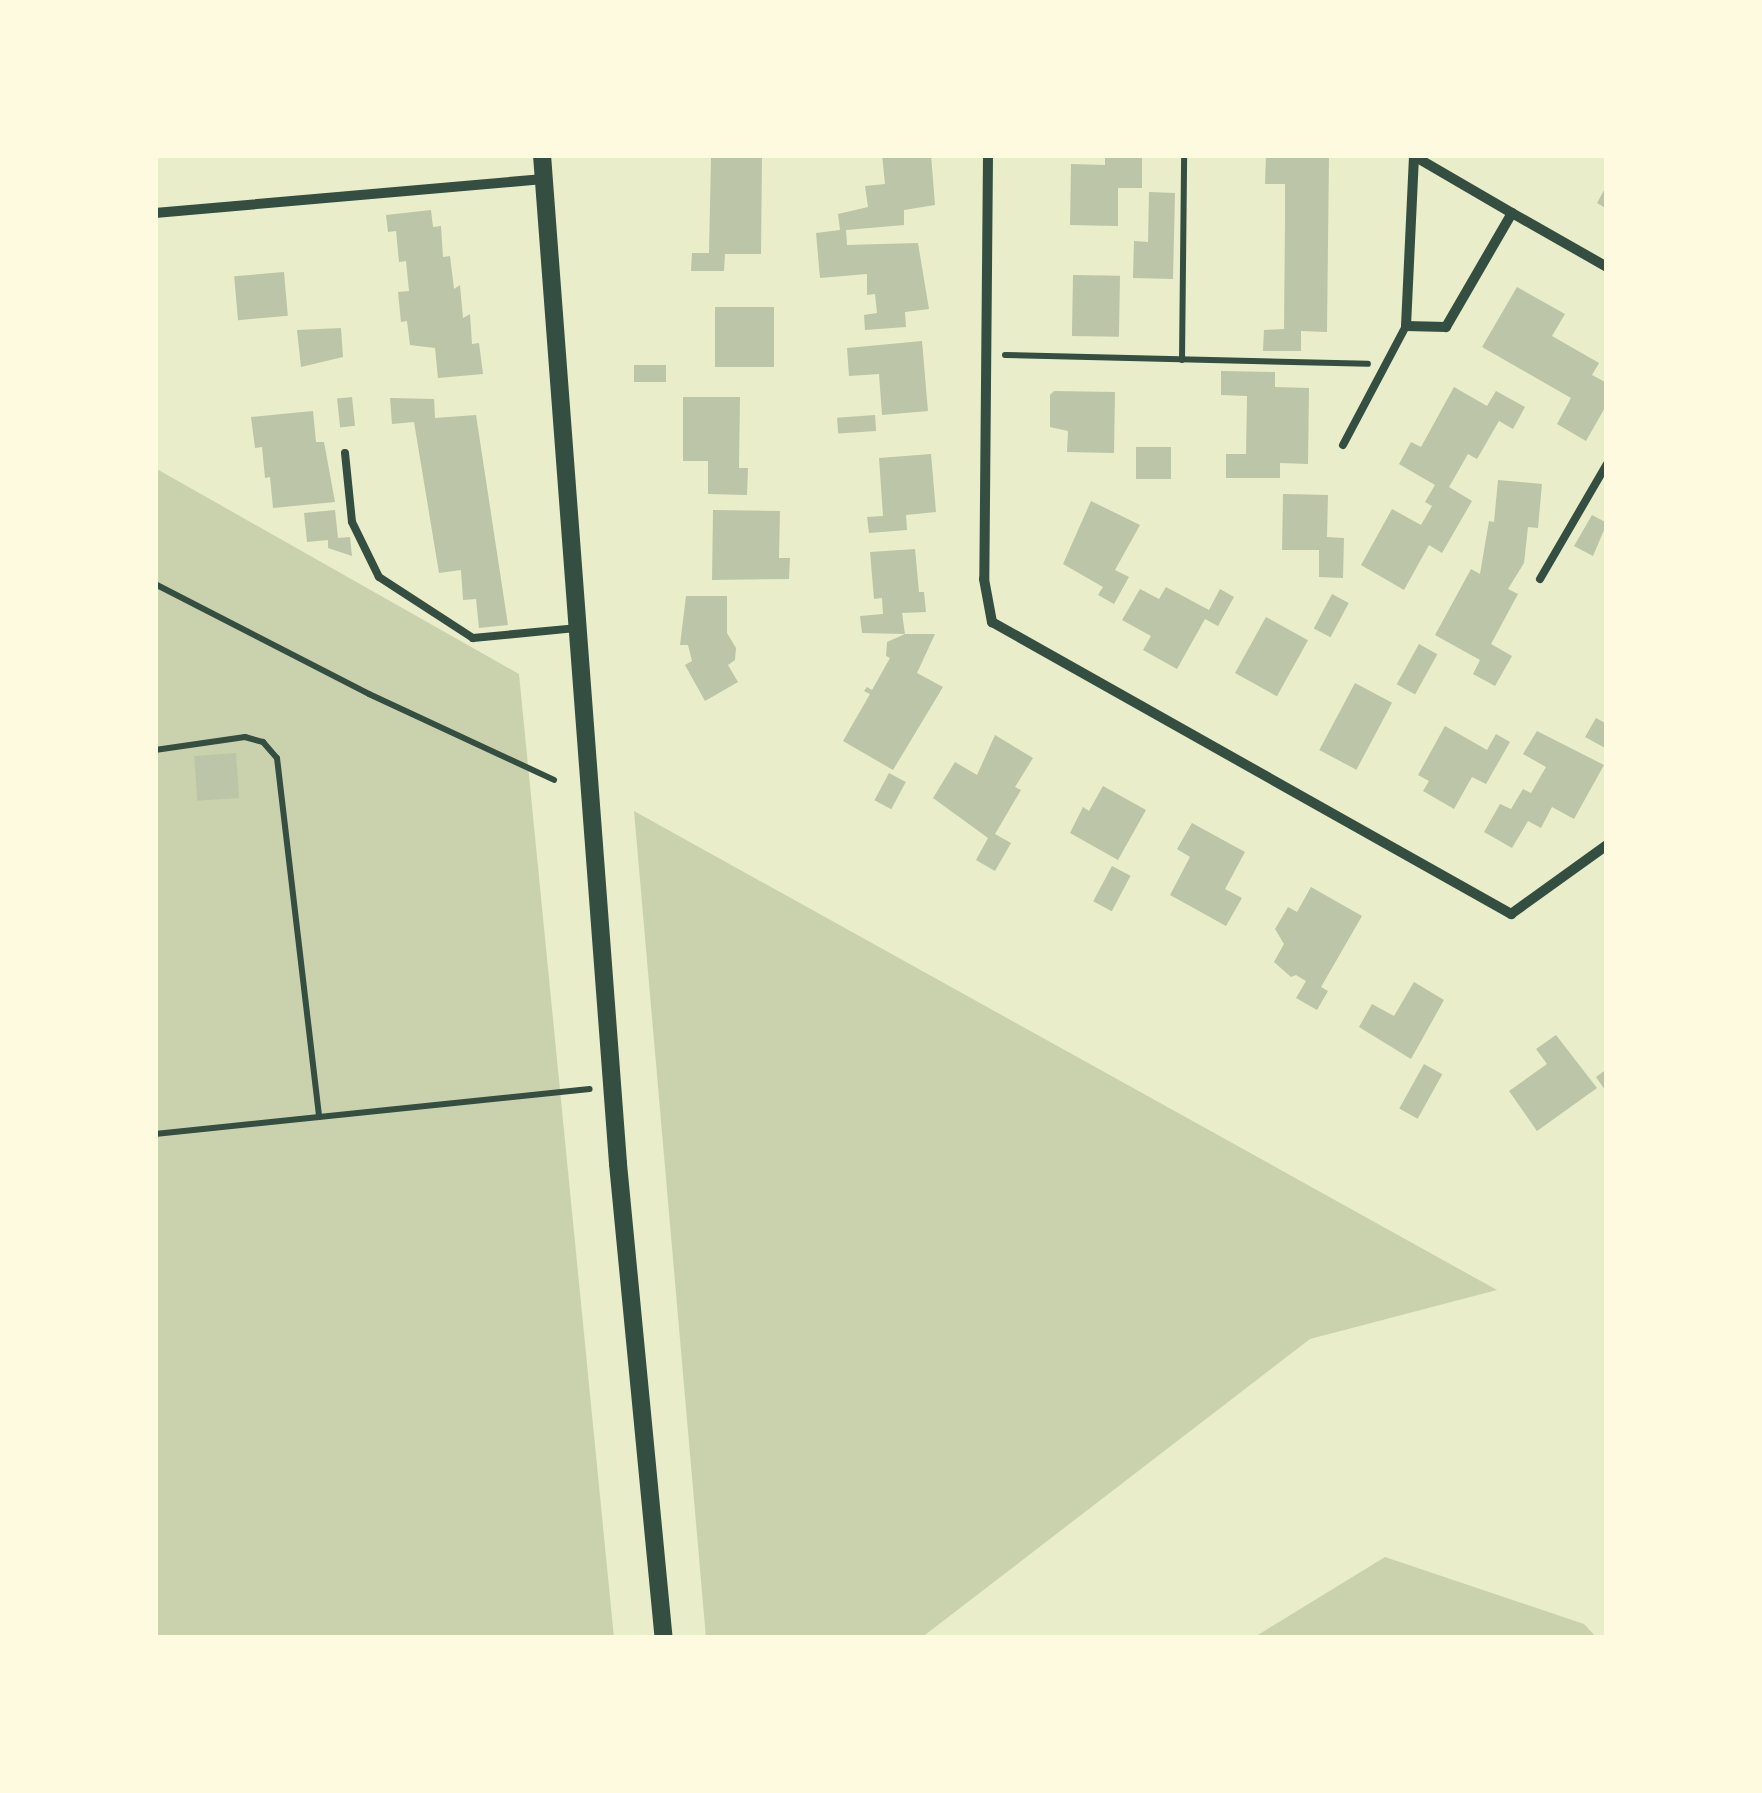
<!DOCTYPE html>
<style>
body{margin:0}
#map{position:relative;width:1762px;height:1793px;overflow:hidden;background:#e9edc9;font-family:"IBM Plex Sans",sans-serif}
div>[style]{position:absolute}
.green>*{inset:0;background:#cad2ad}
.building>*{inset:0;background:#bcc5a7;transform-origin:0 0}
.path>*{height:6px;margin:-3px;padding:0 3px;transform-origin:3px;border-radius:3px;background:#344e41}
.service>*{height:8px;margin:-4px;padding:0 4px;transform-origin:4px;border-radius:4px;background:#344e41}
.minor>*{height:10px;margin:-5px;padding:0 5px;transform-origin:5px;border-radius:5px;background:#344e41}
.tertiary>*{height:18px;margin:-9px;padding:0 9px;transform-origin:9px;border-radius:9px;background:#344e41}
span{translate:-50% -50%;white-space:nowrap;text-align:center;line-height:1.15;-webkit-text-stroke:10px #fefae0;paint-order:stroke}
.frame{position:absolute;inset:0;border:158px solid #fefae0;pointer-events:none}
</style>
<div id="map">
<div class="green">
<i style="clip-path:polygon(155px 468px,519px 674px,614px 1638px,155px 1638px)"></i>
<i style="clip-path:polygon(634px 811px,1497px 1290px,1310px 1339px,921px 1638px,706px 1638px)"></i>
<i style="clip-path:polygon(1385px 1557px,1584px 1624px,1597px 1638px,1253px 1638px)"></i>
</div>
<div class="building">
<i style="clip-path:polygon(882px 155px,931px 155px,935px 205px,904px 210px,904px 225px,846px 230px,847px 245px,918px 243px,929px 309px,905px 312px,906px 327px,865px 330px,864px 315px,877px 313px,875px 294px,867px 295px,867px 274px,820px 278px,816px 233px,840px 230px,838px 214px,868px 207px,865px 186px,885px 184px)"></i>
<i style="clip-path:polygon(1105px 155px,1142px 155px,1142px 188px,1118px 188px,1118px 226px,1070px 225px,1071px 164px,1105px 165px)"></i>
<i style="clip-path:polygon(1266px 155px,1329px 155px,1327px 332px,1301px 331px,1301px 351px,1263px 351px,1264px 330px,1284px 329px,1285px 220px,1285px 184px,1265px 184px)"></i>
<i style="clip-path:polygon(711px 157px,762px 157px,761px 254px,725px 254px,724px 271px,691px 271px,692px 253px,709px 253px)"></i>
<i style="clip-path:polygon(1607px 185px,1607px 209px,1597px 203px)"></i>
<i style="clip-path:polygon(1149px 192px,1175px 193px,1173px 279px,1133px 278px,1134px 241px,1148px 242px)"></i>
<i style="clip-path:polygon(431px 210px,433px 227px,441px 226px,443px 257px,450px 256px,454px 289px,460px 285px,463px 318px,470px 314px,472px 344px,479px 343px,483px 374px,438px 378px,435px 348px,410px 345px,407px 321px,401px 322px,398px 292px,409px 291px,406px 261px,399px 262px,396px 231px,388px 232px,386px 215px)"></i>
<i style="left:284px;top:272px;width:44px;height:50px;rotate:85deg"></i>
<i style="left:1073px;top:275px;width:47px;height:61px;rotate:1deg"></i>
<i style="clip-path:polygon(1517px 287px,1565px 314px,1552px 336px,1599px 363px,1592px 375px,1607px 383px,1607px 404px,1586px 441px,1557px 424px,1571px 398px,1482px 347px)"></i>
<i style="left:715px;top:307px;width:59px;height:60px"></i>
<i style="clip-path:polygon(341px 328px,343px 357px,301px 367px,297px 330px)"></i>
<i style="clip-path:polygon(922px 341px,928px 411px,882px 415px,879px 374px,849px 376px,847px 348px)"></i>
<i style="left:634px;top:365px;width:32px;height:17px"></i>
<i style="clip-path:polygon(1221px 371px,1275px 372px,1275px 387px,1309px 388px,1308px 464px,1280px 463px,1280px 478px,1226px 478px,1226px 454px,1246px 454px,1247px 396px,1221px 395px)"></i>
<i style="clip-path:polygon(1454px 387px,1487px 406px,1496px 391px,1525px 407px,1513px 429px,1499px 421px,1477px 459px,1468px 454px,1449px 487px,1472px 501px,1442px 553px,1429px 545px,1404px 590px,1361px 565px,1392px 509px,1421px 525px,1432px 506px,1425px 502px,1435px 485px,1399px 464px,1411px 442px,1421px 447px)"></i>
<i style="clip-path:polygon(1054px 391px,1115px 392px,1114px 453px,1067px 452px,1068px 431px,1050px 427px,1050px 395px)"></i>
<i style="left:352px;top:397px;width:29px;height:15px;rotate:84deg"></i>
<i style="clip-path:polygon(683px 397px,740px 397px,739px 468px,748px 468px,747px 495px,708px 494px,708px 461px,683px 461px)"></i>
<i style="clip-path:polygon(390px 398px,434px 399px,435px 418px,476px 415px,508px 625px,479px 628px,476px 599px,463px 600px,461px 570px,439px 573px,414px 422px,392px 424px)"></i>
<i style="clip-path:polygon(313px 411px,316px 442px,324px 442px,335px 502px,273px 508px,270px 477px,265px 478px,262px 447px,255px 448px,251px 417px)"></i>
<i style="left:875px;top:415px;width:16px;height:38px;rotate:86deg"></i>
<i style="left:1136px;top:447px;width:35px;height:32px"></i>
<i style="clip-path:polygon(931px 454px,936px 512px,906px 515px,907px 530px,869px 533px,867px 517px,883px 516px,879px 458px)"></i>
<i style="clip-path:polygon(1498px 480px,1542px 484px,1538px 528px,1528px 527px,1524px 563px,1508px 589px,1518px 594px,1491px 644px,1512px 656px,1495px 686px,1473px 674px,1480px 660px,1435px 635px,1471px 569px,1480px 574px,1489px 521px,1494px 522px)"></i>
<i style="clip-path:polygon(1283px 494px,1328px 495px,1327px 537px,1344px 538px,1343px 578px,1319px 577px,1319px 550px,1282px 550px)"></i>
<i style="clip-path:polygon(1091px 501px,1140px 525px,1115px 570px,1129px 577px,1114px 604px,1098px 595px,1103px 587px,1063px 564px)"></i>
<i style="clip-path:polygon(335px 510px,338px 538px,350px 537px,352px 556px,328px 548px,328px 540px,307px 542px,304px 513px)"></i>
<i style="clip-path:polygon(713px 510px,780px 511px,779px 558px,790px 558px,789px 579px,712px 580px)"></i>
<i style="clip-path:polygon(1592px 515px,1607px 523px,1593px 556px,1574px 546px)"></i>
<i style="clip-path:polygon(915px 549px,919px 592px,924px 592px,926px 612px,902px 613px,905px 634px,862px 633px,860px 616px,883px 614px,882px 598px,874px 599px,870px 552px)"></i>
<i style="clip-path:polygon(1166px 587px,1209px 610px,1220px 589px,1234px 597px,1218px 626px,1205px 619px,1177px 669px,1143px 650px,1151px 636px,1122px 620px,1140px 589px,1159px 599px)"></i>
<i style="left:1332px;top:594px;width:19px;height:39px;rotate:28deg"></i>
<i style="clip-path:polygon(686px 596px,727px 596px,727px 633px,736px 648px,735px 660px,728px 665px,738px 682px,705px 701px,685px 665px,692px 661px,688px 645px,680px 645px)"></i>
<i style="left:1266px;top:617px;width:48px;height:64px;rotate:29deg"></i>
<i style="clip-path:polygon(905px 634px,935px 634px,917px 673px,943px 687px,893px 770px,843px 741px,870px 694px,864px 691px,867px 687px,872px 690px,890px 658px,886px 656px,887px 642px)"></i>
<i style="left:1419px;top:644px;width:21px;height:46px;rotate:29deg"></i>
<i style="left:1355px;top:683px;width:42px;height:76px;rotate:28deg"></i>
<i style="clip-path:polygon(1596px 718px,1607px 724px,1607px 749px,1585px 737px)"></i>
<i style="clip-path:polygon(1445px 726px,1487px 750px,1496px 734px,1510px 742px,1486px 784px,1472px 777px,1454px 809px,1423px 791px,1429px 781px,1418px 775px)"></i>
<i style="clip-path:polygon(1537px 731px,1604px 765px,1574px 819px,1552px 807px,1541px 828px,1528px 821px,1512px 848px,1484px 832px,1500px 804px,1511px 809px,1523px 789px,1531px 793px,1546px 767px,1523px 754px)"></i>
<i style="clip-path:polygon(995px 735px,1033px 758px,1015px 787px,1021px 790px,995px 834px,1011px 843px,995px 871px,976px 860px,988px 838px,933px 798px,955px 762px,977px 775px)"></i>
<i style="left:236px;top:753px;width:45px;height:42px;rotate:86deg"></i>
<i style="left:889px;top:773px;width:19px;height:31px;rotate:28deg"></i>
<i style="clip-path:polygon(1103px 786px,1146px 810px,1118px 860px,1070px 833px,1083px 807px,1089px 811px)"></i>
<i style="clip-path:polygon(1192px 823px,1245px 852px,1225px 889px,1242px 898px,1226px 926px,1170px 895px,1190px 857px,1177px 849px)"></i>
<i style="left:1112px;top:866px;width:21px;height:40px;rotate:28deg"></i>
<i style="clip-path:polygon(1311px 887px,1362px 916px,1321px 987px,1328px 991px,1317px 1010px,1296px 998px,1306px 981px,1296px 975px,1291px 977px,1274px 962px,1284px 944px,1275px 929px,1288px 907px,1297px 912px)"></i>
<i style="clip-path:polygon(1414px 982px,1444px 1000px,1411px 1059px,1359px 1027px,1372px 1004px,1394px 1016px)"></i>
<i style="clip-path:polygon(1556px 1035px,1597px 1088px,1537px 1131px,1509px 1091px,1547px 1064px,1536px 1049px)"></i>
<i style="left:1424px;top:1064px;width:21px;height:51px;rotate:29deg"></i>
<i style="clip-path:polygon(1607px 1069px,1607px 1093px,1596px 1077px)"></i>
</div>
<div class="path">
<i style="left:1005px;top:355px;width:363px;rotate:1.4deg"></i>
<i style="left:1182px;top:360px;width:205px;rotate:-89.4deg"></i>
<i style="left:155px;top:584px;width:241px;rotate:27.2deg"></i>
<i style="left:369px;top:694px;width:204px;rotate:24.9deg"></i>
<i style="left:155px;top:750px;width:91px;rotate:-8.2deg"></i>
<i style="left:245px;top:737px;width:19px;rotate:16deg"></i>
<i style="left:263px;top:742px;width:21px;rotate:49deg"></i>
<i style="left:277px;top:758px;width:361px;rotate:83.3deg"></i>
<i style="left:319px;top:1117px;width:272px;rotate:-5.9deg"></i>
<i style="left:155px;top:1134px;width:165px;rotate:-5.9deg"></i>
</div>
<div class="service">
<i style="left:1343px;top:445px;width:135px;rotate:-62.1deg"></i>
<i style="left:345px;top:453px;width:69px;rotate:84.2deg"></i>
<i style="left:352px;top:522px;width:61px;rotate:63.9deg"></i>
<i style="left:379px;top:577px;width:112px;rotate:33deg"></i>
<i style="left:473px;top:638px;width:103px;rotate:-5.5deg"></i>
<i style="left:1540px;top:579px;width:133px;rotate:-59.8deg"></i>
</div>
<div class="minor">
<i style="left:988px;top:155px;width:424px;rotate:90.5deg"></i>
<i style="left:984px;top:579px;width:44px;rotate:79.5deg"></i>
<i style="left:992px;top:622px;width:596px;rotate:29.36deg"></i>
<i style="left:1511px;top:914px;width:118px;rotate:-35.7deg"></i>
<i style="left:1414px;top:156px;width:113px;rotate:30.2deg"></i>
<i style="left:1512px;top:213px;width:132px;rotate:120.1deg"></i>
<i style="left:1446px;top:327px;width:40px;rotate:-178.6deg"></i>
<i style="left:1406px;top:326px;width:171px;rotate:-87.3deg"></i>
<i style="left:155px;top:213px;width:390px;rotate:-5deg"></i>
<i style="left:1512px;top:213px;width:109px;rotate:29.6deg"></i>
</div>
<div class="tertiary">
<i style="left:542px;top:155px;width:1012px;rotate:85.69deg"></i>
<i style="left:618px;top:1164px;width:476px;rotate:84.5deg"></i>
</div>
<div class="frame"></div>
</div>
